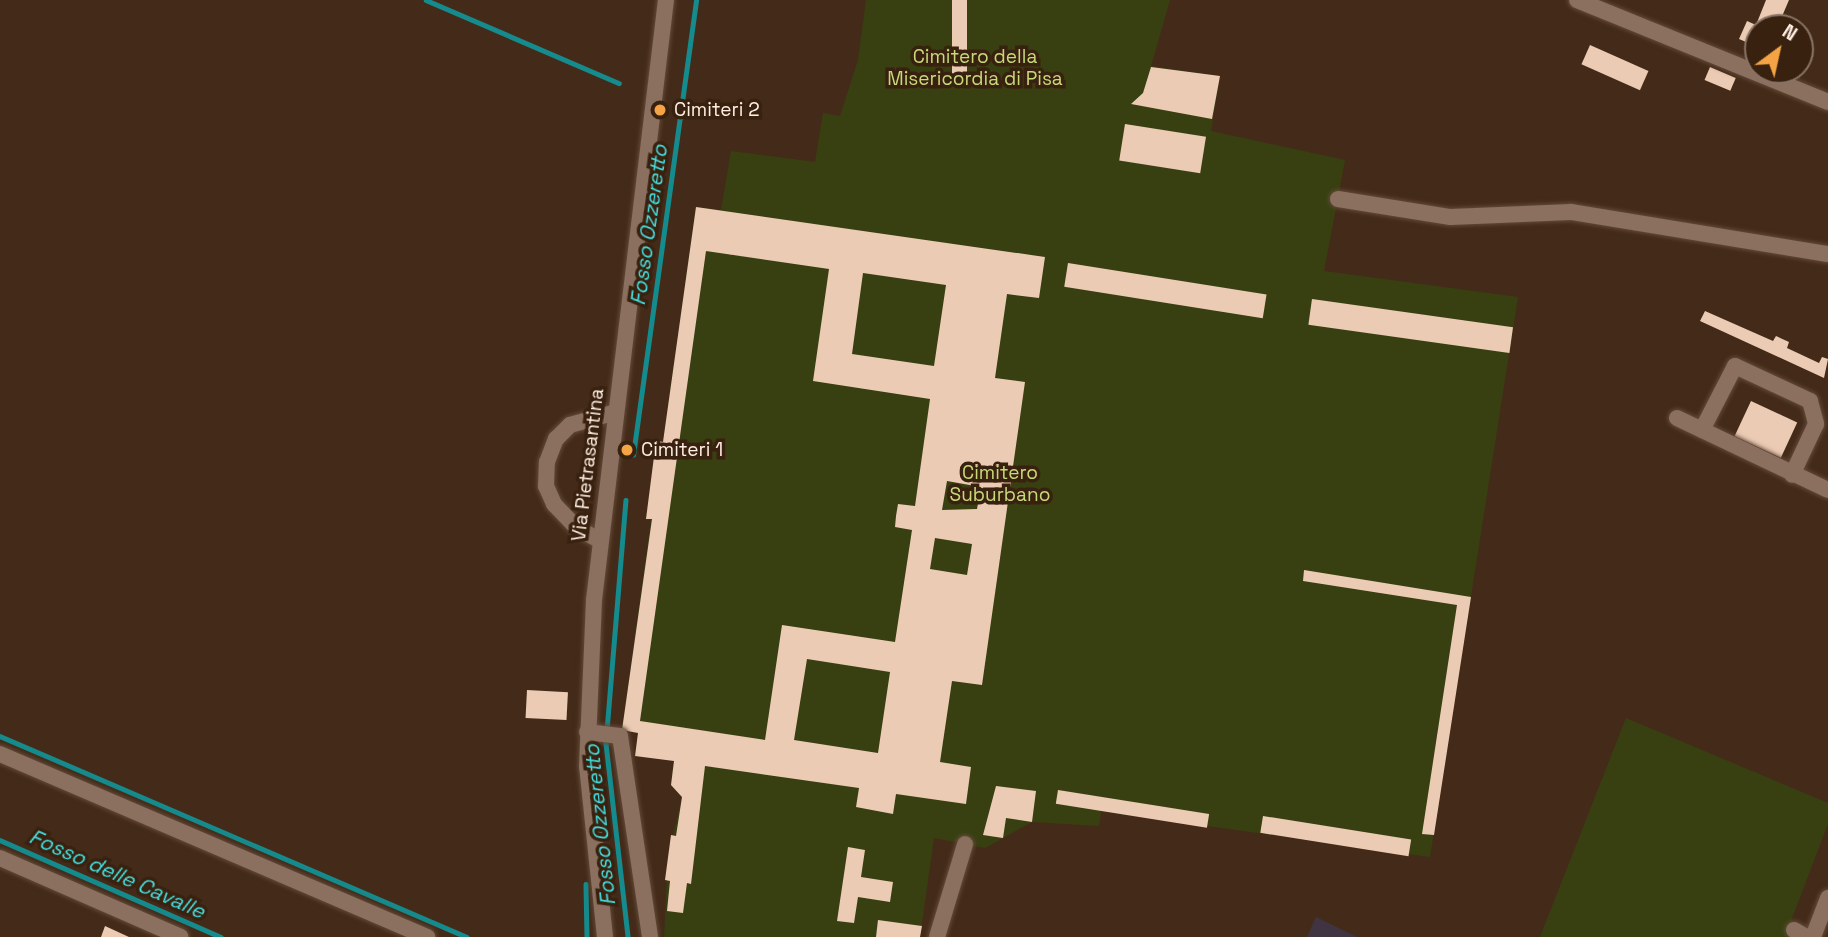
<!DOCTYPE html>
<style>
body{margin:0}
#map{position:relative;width:1828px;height:937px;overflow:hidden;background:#442b19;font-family:"Space Grotesk",sans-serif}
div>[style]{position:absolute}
.industrial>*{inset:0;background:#403443}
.green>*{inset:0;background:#384011}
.stream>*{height:4.5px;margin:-2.25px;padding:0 2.25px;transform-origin:2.25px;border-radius:2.25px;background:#158b8d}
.building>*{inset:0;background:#eccbb5;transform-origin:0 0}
.roads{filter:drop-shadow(0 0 2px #624a39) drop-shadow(0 0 2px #624a39)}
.minor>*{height:16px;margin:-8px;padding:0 8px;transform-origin:8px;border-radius:8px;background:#8b6f5f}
.dots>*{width:19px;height:19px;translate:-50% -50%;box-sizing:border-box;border:4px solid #39210f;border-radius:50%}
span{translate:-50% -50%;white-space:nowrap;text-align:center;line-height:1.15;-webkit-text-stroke:7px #39210f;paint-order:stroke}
.park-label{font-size:19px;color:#c7da79}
.poi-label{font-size:19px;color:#ffeee3}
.left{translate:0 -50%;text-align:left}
.street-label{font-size:19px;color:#ffeee3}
.water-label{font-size:21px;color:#44dedf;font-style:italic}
.north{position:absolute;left:1744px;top:14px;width:70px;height:70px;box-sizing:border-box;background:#39210f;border:2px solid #887364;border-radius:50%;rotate:33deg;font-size:19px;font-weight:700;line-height:28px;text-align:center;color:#ffeee3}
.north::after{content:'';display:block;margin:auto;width:24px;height:32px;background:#f4a444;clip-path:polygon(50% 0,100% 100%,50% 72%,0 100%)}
</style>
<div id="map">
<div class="industrial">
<i style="clip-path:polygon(1316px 917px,1357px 937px,1307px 937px)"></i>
</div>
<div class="green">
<i style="clip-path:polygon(866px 0,1170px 0,1151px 66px,1220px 76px,1211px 131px,1345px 160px,1324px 271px,1518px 297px,1430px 857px,1101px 811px,1099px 826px,1032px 822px,985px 848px,934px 838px,920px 937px,664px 937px,668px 856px,682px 798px,671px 785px,674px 761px,635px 756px,638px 733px,622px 730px,651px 520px,646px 519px,656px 441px,663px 441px,696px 207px,721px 210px,731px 151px,815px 162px,823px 113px,840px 116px,858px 60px)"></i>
<i style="clip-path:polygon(1626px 718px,1828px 803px,1828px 824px,1792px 918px,1795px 937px,1540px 937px)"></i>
</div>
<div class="stream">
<i style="left:426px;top:0;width:210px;rotate:23.3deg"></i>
<i style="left:633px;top:455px;width:459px;rotate:-82.1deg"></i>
<i style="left:626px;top:500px;width:244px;rotate:94.7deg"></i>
<i style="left:606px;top:743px;width:195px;rotate:83.5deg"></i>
<i style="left:0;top:736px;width:508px;rotate:23.29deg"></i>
<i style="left:0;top:840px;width:241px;rotate:23.7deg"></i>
<i style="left:586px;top:884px;width:53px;rotate:88.9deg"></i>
</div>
<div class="building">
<i style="left:952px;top:0;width:15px;height:77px"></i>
<i style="clip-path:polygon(1766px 0,1789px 0,1777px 28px,1758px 28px,1758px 47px,1739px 39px,1747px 21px,1756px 25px)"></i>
<i style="left:1590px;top:45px;width:64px;height:21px;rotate:24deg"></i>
<i style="clip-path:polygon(1151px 67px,1220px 76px,1212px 119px,1131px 104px,1143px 93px)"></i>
<i style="left:1710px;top:67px;width:28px;height:14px;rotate:23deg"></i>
<i style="left:1125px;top:124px;width:82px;height:37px;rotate:9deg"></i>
<i style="clip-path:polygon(evenodd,696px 207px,1045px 257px,1039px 298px,1007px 294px,995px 378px,1025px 382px,982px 685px,952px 681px,940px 762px,971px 767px,966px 804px,896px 794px,893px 814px,856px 807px,859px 788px,705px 766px,691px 884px,687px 883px,683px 913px,667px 911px,670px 881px,665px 880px,671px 835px,676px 836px,682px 797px,671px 785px,674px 761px,635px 756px,638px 733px,622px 730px,652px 519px,646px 519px,656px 441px,663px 442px,696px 207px,706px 251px,829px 269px,813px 381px,930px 399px,915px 506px,898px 504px,896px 516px,895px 527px,912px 530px,895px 642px,782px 625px,765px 740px,640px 721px,706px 251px,696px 207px,863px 273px,946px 285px,934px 366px,852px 354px,863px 273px,696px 207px,947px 481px,981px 487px,977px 509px,942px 510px,947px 481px,696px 207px,935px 538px,972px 544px,967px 575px,930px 569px,935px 538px,696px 207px,807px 659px,890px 672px,878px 753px,794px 740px,807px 659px)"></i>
<i style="left:1068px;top:263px;width:201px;height:24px;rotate:9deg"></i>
<i style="left:1312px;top:299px;width:203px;height:26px;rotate:8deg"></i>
<i style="clip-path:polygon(1705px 311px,1773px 341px,1776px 336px,1789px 342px,1787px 348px,1819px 363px,1822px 357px,1828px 359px,1824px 378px,1700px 321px)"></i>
<i style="left:1751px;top:401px;width:51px;height:39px;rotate:25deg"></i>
<i style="clip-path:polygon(1304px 570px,1471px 597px,1434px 835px,1422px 834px,1457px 605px,1303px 581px)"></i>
<i style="left:527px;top:690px;width:41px;height:28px;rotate:3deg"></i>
<i style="clip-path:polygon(996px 786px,1036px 791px,1032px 822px,1006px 818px,1003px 838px,983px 835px)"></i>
<i style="left:1058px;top:790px;width:153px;height:14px;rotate:9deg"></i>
<i style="left:1263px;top:816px;width:150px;height:17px;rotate:9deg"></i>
<i style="clip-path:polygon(848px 847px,865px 850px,861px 877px,893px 882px,890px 902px,858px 897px,854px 923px,837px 921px)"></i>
<i style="clip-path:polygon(878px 920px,922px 926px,920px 937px,876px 937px)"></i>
<i style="clip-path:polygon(105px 926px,129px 937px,101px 937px)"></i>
</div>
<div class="roads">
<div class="minor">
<i style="left:1577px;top:0;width:271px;rotate:22.1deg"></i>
<i style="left:1338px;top:199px;width:114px;rotate:9.1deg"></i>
<i style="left:1451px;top:217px;width:120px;rotate:-2.4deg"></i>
<i style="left:1571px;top:212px;width:260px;rotate:9.3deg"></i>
<i style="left:1677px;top:418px;width:167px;rotate:25.5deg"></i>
<i style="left:1702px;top:430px;width:72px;rotate:-62.7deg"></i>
<i style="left:1735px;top:366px;width:83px;rotate:25deg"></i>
<i style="left:1810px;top:401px;width:24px;rotate:75deg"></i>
<i style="left:1816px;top:424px;width:56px;rotate:115.2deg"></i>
<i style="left:599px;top:540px;width:25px;rotate:-151deg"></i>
<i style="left:577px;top:528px;width:33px;rotate:-134deg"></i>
<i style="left:554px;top:504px;width:20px;rotate:-114deg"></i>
<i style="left:546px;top:486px;width:24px;rotate:-88deg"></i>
<i style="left:547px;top:462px;width:25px;rotate:-69deg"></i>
<i style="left:556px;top:439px;width:20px;rotate:-45deg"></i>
<i style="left:570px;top:425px;width:48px;rotate:-15.8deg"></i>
<i style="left:587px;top:732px;width:33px;rotate:7deg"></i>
<i style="left:620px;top:736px;width:203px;rotate:81.5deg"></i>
<i style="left:0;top:754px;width:465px;rotate:23.2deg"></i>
<i style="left:0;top:858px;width:197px;rotate:23.6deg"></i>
<i style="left:1794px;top:930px;width:14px;rotate:30deg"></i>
<i style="left:605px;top:937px;width:171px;rotate:-96deg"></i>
<i style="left:587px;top:767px;width:167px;rotate:-87.6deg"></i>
<i style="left:594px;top:600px;width:604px;rotate:-83.16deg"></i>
<i style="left:937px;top:937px;width:97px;rotate:-73.2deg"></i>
<i style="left:1813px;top:937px;width:42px;rotate:-69deg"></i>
</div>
</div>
<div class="dots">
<i style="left:660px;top:110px;background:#f4a444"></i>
<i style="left:627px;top:450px;background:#f4a444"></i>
</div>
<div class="park-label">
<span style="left:975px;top:68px">Cimitero della<br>Misericordia di Pisa</span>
<span style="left:1000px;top:484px">Cimitero<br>Suburbano</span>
</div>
<div class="poi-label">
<span class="left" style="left:674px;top:110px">Cimiteri 2</span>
<span class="left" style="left:641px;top:450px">Cimiteri 1</span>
</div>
<div class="street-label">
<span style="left:588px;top:465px;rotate:-83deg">Via Pietrasantina</span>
</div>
<div class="water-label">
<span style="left:649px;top:225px;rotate:-82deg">Fosso Ozzeretto</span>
<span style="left:600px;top:825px;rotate:-96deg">Fosso Ozzeretto</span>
<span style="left:117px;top:874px;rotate:24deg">Fosso delle Cavalle</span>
</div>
<div class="north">N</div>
</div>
